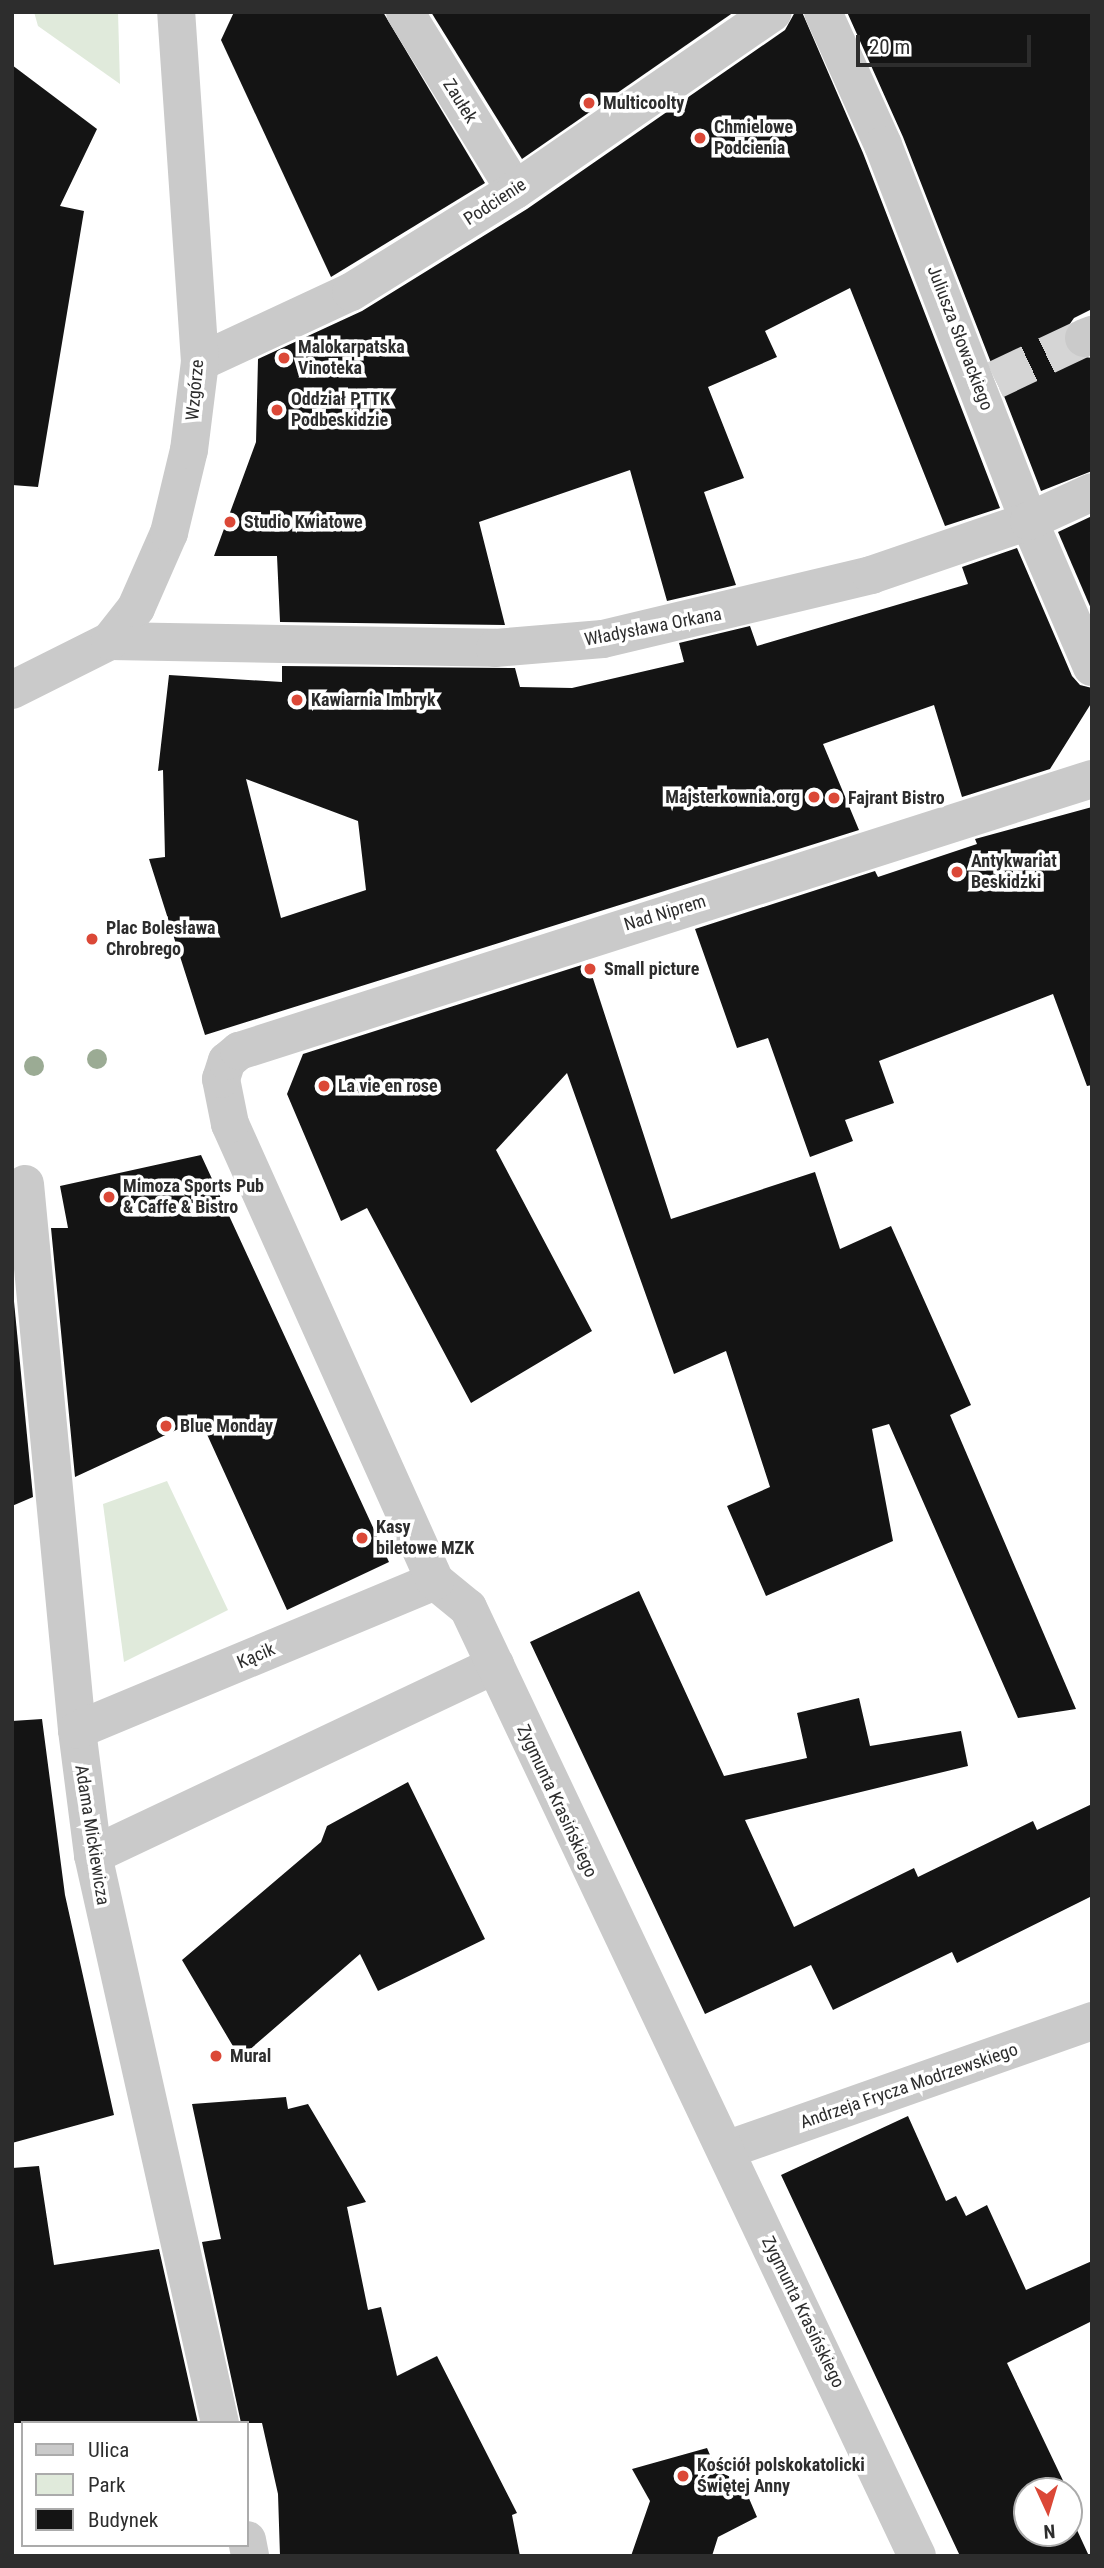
<!DOCTYPE html>
<meta charset="utf-8">
<style>
body{margin:0}
#map{position:relative;width:1104px;height:2568px;overflow:hidden;background:#fff;font-family:"Roboto Condensed",sans-serif}
div>[style]{position:absolute}
.green>*{inset:0;background:#e0eadb}
.building>*{inset:0;background:#141414}
.minor-tunnel>*{height:38px;margin-top:-19px;transform-origin:0;background:repeating-linear-gradient(90deg,#d5d5d5 0 38px,transparent 0 57px)}
.minor>*{height:38px;margin:-19px;padding:0 19px;transform-origin:19px;border-radius:19px;background:#cacaca}
.trees>*{width:20px;height:20px;margin:-10px;border-radius:50%;background:#9bab94}
.dots>*{width:19px;height:19px;translate:-50% -50%;box-sizing:border-box;border:4px solid #fff;border-radius:50%}
span{translate:-50% -50%;white-space:nowrap;text-align:center;line-height:1.15;-webkit-text-stroke:7px #fff;paint-order:stroke}
.street-label{font-size:18px;color:#2d2d2d}
.poi-label{font-size:18px;color:#2d2d2d;font-weight:700}
.left{translate:0 -50%;text-align:left}
.right{translate:-100% -50%;text-align:right}
.frame{position:absolute;inset:0;border:14px solid #2d2d2d;pointer-events:none}
.legend{position:absolute;left:21px;top:2421px;width:228px;height:126px;box-sizing:border-box;background:#fff;border:2px solid #ababab;margin:0;padding:9px 12px;list-style:none;font-size:21px;color:#2d2d2d}
.legend li{display:flex;align-items:center;gap:14px;height:35px}
.legend b{width:35px;border:2px solid #ababab}
.north{position:absolute;left:1013px;top:2477px;width:70px;height:70px;box-sizing:border-box;background:#fff;border:2px solid #ababab;border-radius:50%;rotate:176deg;font-size:19px;font-weight:700;line-height:28px;text-align:center;color:#2d2d2d}
.north::after{content:'';display:block;margin:auto;width:24px;height:32px;background:#db4837;clip-path:polygon(50% 0,100% 100%,50% 72%,0 100%)}
.scale{position:absolute;left:856px;top:35px;width:175px;height:32px;box-sizing:border-box;border:4px solid #2d2d2d;border-top:0;padding-left:9px;font-size:21px;line-height:24px;white-space:nowrap;color:#2d2d2d;-webkit-text-stroke:5px #fff;paint-order:stroke}
</style>
<div id="map">
<div class="green">
<i style="clip-path:polygon(34px 12px,118px 12px,120px 84px,38px 26px)"></i>
<i style="clip-path:polygon(167px 1481px,228px 1610px,124px 1662px,103px 1504px)"></i>
</div>
<div class="building">
<i style="clip-path:polygon(234px 12px,383px 12px,485px 183px,331px 277px,221px 40px)"></i>
<i style="clip-path:polygon(431px 12px,734px 12px,522px 159px)"></i>
<i style="clip-path:polygon(795px 12px,802px 12px,863px 153px,1000px 508px,945px 526px,850px 288px,765px 331px,777px 357px,708px 387px,744px 478px,704px 492px,736px 585px,667px 601px,630px 470px,479px 522px,505px 625px,280px 622px,277px 556px,214px 556px,256px 442px,258px 359px,362px 311px,527px 209px,785px 30px)"></i>
<i style="clip-path:polygon(847px 12px,1092px 12px,1092px 309px,1074px 318px,1062px 335px,1071px 355px,1092px 358px,1092px 471px,1041px 491px,903px 137px)"></i>
<i style="clip-path:polygon(12px 65px,97px 129px,60px 206px,84px 211px,38px 487px,12px 485px)"></i>
<i style="clip-path:polygon(1092px 516px,1092px 611px,1058px 532px)"></i>
<i style="clip-path:polygon(evenodd,1017px 548px,1072px 676px,1080px 685px,1092px 688px,1092px 702px,1050px 769px,962px 797px,934px 705px,823px 744px,859px 830px,205px 1035px,149px 859px,165px 857px,163px 770px,158px 771px,169px 675px,282px 682px,282px 666px,515px 668px,520px 687px,572px 688px,684px 662px,679px 643px,750px 626px,757px 646px,968px 584px,962px 567px,1017px 548px,246px 779px,358px 821px,366px 890px,281px 918px,246px 779px)"></i>
<i style="clip-path:polygon(1092px 807px,1092px 1085px,1087px 1086px,1053px 994px,879px 1061px,894px 1103px,845px 1120px,853px 1141px,810px 1157px,768px 1038px,737px 1048px,695px 929px,875px 871px,878px 877px,977px 844px,975px 839px)"></i>
<i style="clip-path:polygon(588px 963px,671px 1219px,815px 1172px,840px 1249px,891px 1226px,971px 1405px,950px 1415px,1076px 1709px,1018px 1718px,889px 1424px,872px 1429px,893px 1541px,766px 1596px,727px 1506px,770px 1487px,726px 1351px,674px 1374px,567px 1073px,496px 1150px,592px 1331px,471px 1403px,367px 1208px,341px 1221px,287px 1094px,303px 1054px)"></i>
<i style="clip-path:polygon(201px 1155px,389px 1562px,287px 1610px,200px 1419px,75px 1477px,51px 1228px,68px 1228px,60px 1186px)"></i>
<i style="clip-path:polygon(12px 1281px,33px 1497px,12px 1506px)"></i>
<i style="clip-path:polygon(639px 1591px,724px 1776px,807px 1758px,797px 1713px,859px 1698px,870px 1746px,961px 1731px,968px 1766px,745px 1820px,794px 1927px,914px 1868px,918px 1877px,1033px 1821px,1037px 1830px,1092px 1804px,1092px 1896px,957px 1963px,952px 1952px,833px 2010px,811px 1965px,705px 2014px,530px 1642px)"></i>
<i style="clip-path:polygon(42px 1719px,65px 1895px,114px 2115px,12px 2143px,12px 1721px)"></i>
<i style="clip-path:polygon(408px 1782px,485px 1939px,378px 1991px,360px 1954px,240px 2058px,182px 1960px,321px 1842px,327px 1826px)"></i>
<i style="clip-path:polygon(286px 2097px,288px 2109px,308px 2104px,366px 2202px,347px 2207px,368px 2310px,381px 2307px,397px 2376px,437px 2356px,517px 2513px,512px 2515px,520px 2556px,280px 2556px,278px 2494px,262px 2423px,241px 2423px,202px 2242px,221px 2239px,192px 2104px)"></i>
<i style="clip-path:polygon(908px 2116px,946px 2201px,956px 2196px,966px 2216px,987px 2205px,1026px 2290px,1092px 2261px,1092px 2321px,1007px 2363px,1068px 2491px,1027px 2491px,1027px 2533px,1069px 2533px,1069px 2493px,1079px 2513px,1071px 2517px,1089px 2556px,960px 2556px,781px 2175px)"></i>
<i style="clip-path:polygon(39px 2166px,54px 2265px,159px 2249px,198px 2423px,12px 2423px,12px 2168px)"></i>
<i style="clip-path:polygon(707px 2448px,717px 2471px,742px 2482px,757px 2517px,718px 2537px,712px 2556px,631px 2556px,650px 2501px,632px 2469px)"></i>
</div>
<div class="minor-tunnel">
<i style="left:995px;top:380px;width:98px;rotate:-25.3deg"></i>
</div>
<div class="minor">
<i style="left:405px;top:12px;width:209px;rotate:58.3deg"></i>
<i style="left:823px;top:12px;width:146px;rotate:65.7deg"></i>
<i style="left:883px;top:145px;width:403px;rotate:68.8deg"></i>
<i style="left:1029px;top:521px;width:159px;rotate:66.7deg"></i>
<i style="left:1084px;top:338px;width:9px;rotate:-21deg"></i>
<i style="left:200px;top:362px;width:166px;rotate:-24.9deg"></i>
<i style="left:351px;top:292px;width:193px;rotate:-31.9deg"></i>
<i style="left:515px;top:190px;width:313px;rotate:-34.6deg"></i>
<i style="left:110px;top:641px;width:385px;rotate:1deg"></i>
<i style="left:495px;top:648px;width:108px;rotate:-4.8deg"></i>
<i style="left:603px;top:639px;width:276px;rotate:-13.4deg"></i>
<i style="left:871px;top:575px;width:167px;rotate:-18.9deg"></i>
<i style="left:1029px;top:521px;width:69px;rotate:-24.7deg"></i>
<i style="left:12px;top:690px;width:110px;rotate:-26.6deg"></i>
<i style="left:110px;top:641px;width:42px;rotate:-51.8deg"></i>
<i style="left:136px;top:608px;width:82px;rotate:-66.3deg"></i>
<i style="left:169px;top:533px;width:85px;rotate:-76.5deg"></i>
<i style="left:189px;top:450px;width:89px;rotate:-82.9deg"></i>
<i style="left:200px;top:362px;width:351px;rotate:-93.9deg"></i>
<i style="left:25px;top:1184px;width:548px;rotate:84.56deg"></i>
<i style="left:77px;top:1730px;width:126px;rotate:82.7deg"></i>
<i style="left:93px;top:1855px;width:582px;rotate:77.4deg"></i>
<i style="left:77px;top:1730px;width:388px;rotate:-22.6deg"></i>
<i style="left:93px;top:1855px;width:445px;rotate:-25.3deg"></i>
<i style="left:726px;top:2150px;width:388px;rotate:-19.4deg"></i>
<i style="left:247px;top:2540px;width:16px;rotate:79deg"></i>
<i style="left:917px;top:2556px;width:1049px;rotate:-115.34deg"></i>
<i style="left:468px;top:1608px;width:43px;rotate:-140.7deg"></i>
<i style="left:435px;top:1581px;width:501px;rotate:-114.16deg"></i>
<i style="left:230px;top:1124px;width:46px;rotate:-101.3deg"></i>
<i style="left:221px;top:1079px;width:19px;rotate:-72deg"></i>
<i style="left:227px;top:1061px;width:16px;rotate:-40deg"></i>
<i style="left:239px;top:1051px;width:895px;rotate:-17.69deg"></i>
</div>
<div class="trees">
<i style="left:97px;top:1059px"></i>
<i style="left:34px;top:1066px"></i>
</div>
<div class="dots">
<i style="left:589px;top:103px;background:#db4837"></i>
<i style="left:700px;top:138px;background:#db4837"></i>
<i style="left:284px;top:358px;background:#db4837"></i>
<i style="left:277px;top:410px;background:#db4837"></i>
<i style="left:230px;top:522px;background:#db4837"></i>
<i style="left:297px;top:700px;background:#db4837"></i>
<i style="left:814px;top:797px;background:#db4837"></i>
<i style="left:834px;top:798px;background:#db4837"></i>
<i style="left:957px;top:872px;background:#db4837"></i>
<i style="left:92px;top:939px;background:#db4837"></i>
<i style="left:590px;top:969px;background:#db4837"></i>
<i style="left:324px;top:1086px;background:#db4837"></i>
<i style="left:109px;top:1197px;background:#db4837"></i>
<i style="left:166px;top:1426px;background:#db4837"></i>
<i style="left:362px;top:1538px;background:#db4837"></i>
<i style="left:216px;top:2056px;background:#db4837"></i>
<i style="left:683px;top:2476px;background:#db4837"></i>
</div>
<div class="street-label">
<span style="left:460px;top:101px;rotate:58deg">Zaułek</span>
<span style="left:495px;top:202px;rotate:-33deg">Podcienie</span>
<span style="left:960px;top:338px;rotate:69deg">Juliusza Słowackiego</span>
<span style="left:195px;top:390px;rotate:-85deg">Wzgórze</span>
<span style="left:653px;top:627px;rotate:-11deg">Władysława Orkana</span>
<span style="left:665px;top:913px;rotate:-17deg">Nad Niprem</span>
<span style="left:256px;top:1656px;rotate:-23deg">Kącik</span>
<span style="left:557px;top:1801px;rotate:65deg">Zygmunta Krasińskiego</span>
<span style="left:92px;top:1835px;rotate:81deg">Adama Mickiewicza</span>
<span style="left:909px;top:2086px;rotate:-19deg">Andrzeja Frycza Modrzewskiego</span>
<span style="left:803px;top:2312px;rotate:64deg">Zygmunta Krasińskiego</span>
</div>
<div class="poi-label">
<span class="left" style="left:603px;top:103px">Multicoolty</span>
<span class="left" style="left:714px;top:138px">Chmielowe<br>Podcienia</span>
<span class="left" style="left:298px;top:358px">Malokarpatska<br>Vinoteka</span>
<span class="left" style="left:291px;top:410px">Oddział PTTK<br>Podbeskidzie</span>
<span class="left" style="left:244px;top:522px">Studio Kwiatowe</span>
<span class="left" style="left:311px;top:700px">Kawiarnia Imbryk</span>
<span class="right" style="left:800px;top:797px">Majsterkownia.org</span>
<span class="left" style="left:848px;top:798px">Fajrant Bistro</span>
<span class="left" style="left:971px;top:872px">Antykwariat<br>Beskidzki</span>
<span class="left" style="left:106px;top:939px">Plac Bolesława<br>Chrobrego</span>
<span class="left" style="left:604px;top:969px">Small picture</span>
<span class="left" style="left:338px;top:1086px">La vie en rose</span>
<span class="left" style="left:123px;top:1197px">Mimoza Sports Pub<br>&amp; Caffe &amp; Bistro</span>
<span class="left" style="left:180px;top:1426px">Blue Monday</span>
<span class="left" style="left:376px;top:1538px">Kasy<br>biletowe MZK</span>
<span class="left" style="left:230px;top:2056px">Mural</span>
<span class="left" style="left:697px;top:2476px">Kościół polskokatolicki<br>Świętej Anny</span>
</div>
<div class="frame"></div>
<ul class="legend">
<li><b style="height:9px;background:#cacaca"></b>Ulica</li>
<li><b style="height:19px;background:#e0eadb"></b>Park</li>
<li><b style="height:19px;background:#141414"></b>Budynek</li>
</ul>
<div class="north">N</div>
<div class="scale">20 m</div>
</div>
